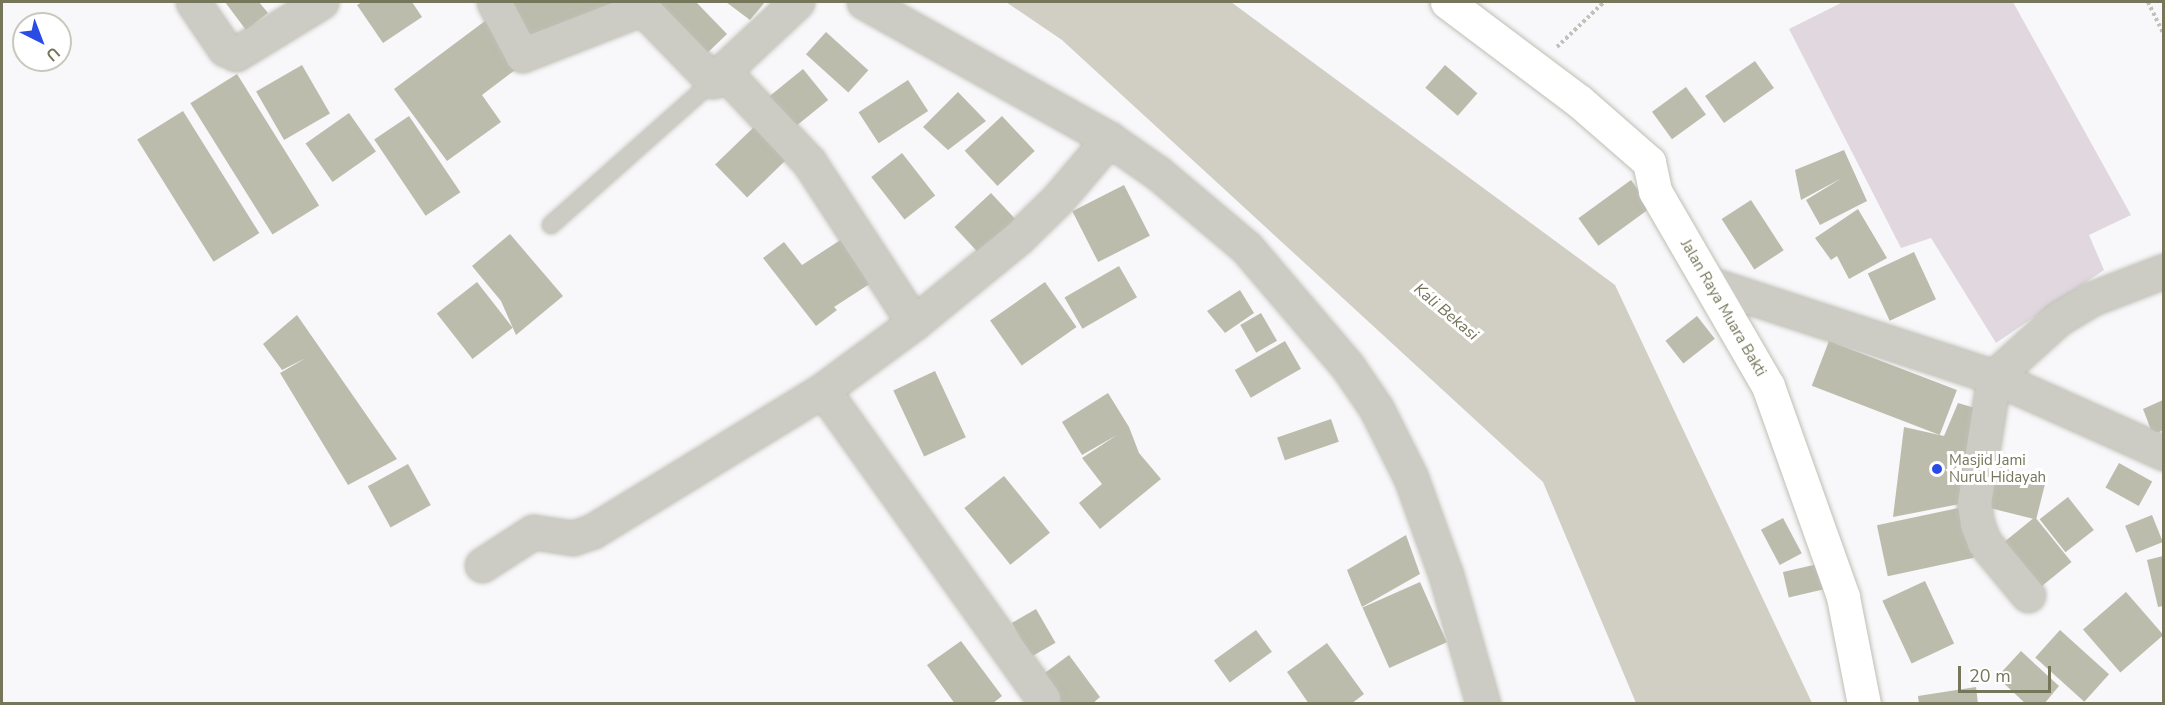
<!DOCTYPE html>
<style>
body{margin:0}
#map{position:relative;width:2165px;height:705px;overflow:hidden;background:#f8f7f9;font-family:"Nunito Sans",sans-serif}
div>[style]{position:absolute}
.green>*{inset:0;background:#e1d8df}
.water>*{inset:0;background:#d1cfc3}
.building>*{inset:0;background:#bcbcad;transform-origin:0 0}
.path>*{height:4px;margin-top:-2px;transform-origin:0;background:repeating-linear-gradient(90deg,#c1c1ba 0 3px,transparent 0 6px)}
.roads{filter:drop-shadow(0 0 2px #bebfb5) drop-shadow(0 0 2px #bebfb5)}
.service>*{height:16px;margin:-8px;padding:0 8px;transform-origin:8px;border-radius:8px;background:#ccccc4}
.minor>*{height:33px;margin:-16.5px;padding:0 16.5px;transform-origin:16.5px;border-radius:16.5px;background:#ccccc4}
.primary>*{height:33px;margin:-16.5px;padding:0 16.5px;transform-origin:16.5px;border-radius:16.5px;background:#fff}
.dots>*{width:16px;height:16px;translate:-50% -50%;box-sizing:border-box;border:3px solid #fff;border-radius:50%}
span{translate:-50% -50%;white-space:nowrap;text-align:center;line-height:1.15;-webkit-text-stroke:6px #fff;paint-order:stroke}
.street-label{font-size:15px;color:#75765a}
.poi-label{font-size:15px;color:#75765a}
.left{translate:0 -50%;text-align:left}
.water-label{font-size:16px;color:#757159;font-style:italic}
.frame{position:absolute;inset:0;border:3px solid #75765a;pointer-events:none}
.north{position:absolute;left:12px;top:12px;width:60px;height:60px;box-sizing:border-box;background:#fff;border:2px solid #c8c8bd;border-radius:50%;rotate:138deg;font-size:16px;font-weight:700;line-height:24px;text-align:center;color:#75765a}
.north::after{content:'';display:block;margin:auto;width:21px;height:27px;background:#294ce7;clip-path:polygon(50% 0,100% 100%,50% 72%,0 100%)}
.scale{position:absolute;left:1958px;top:666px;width:93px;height:27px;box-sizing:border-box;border:3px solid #75765a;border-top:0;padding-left:8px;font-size:18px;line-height:21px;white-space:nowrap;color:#75765a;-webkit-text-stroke:4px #fff;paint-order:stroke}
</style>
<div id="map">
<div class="green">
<i style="clip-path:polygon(1843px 2px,2013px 2px,2131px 215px,2089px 235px,2104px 270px,1996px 343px,1931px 238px,1901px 248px,1789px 29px)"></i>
</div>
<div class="water">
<i style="clip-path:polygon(1006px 2px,1231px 2px,1615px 285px,1812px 703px,1636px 703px,1543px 482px,1062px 40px)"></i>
</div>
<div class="building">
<i style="clip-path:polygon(225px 2px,259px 2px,268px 13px,246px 30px)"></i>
<i style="clip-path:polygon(362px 2px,412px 2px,422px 17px,383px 43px,357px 5px)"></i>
<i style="clip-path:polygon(506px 2px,646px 2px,526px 52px)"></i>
<i style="clip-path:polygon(658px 2px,696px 2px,727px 34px,700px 60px)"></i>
<i style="clip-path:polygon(726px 2px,765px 2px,750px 20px)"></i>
<i style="clip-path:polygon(485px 21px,519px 67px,482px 95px,501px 122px,447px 161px,394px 89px)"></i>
<i style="left:826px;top:32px;width:57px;height:30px;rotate:42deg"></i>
<i style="left:1755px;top:61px;width:33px;height:61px;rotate:55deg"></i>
<i style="left:302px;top:65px;width:56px;height:53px;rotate:60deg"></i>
<i style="left:1445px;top:65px;width:43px;height:30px;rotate:41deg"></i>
<i style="left:803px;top:69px;width:40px;height:54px;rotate:51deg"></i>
<i style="left:237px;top:74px;width:155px;height:55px;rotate:58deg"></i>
<i style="left:908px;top:80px;width:37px;height:59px;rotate:57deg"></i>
<i style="left:1686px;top:87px;width:34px;height:42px;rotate:54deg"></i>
<i style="clip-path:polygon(958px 92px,986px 121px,948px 150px,923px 127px)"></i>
<i style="left:183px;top:111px;width:144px;height:54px;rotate:58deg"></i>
<i style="left:349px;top:113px;width:47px;height:53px;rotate:55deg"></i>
<i style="left:409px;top:116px;width:92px;height:42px;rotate:56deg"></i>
<i style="left:1002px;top:116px;width:48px;height:51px;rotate:47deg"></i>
<i style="left:754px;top:127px;width:46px;height:54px;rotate:46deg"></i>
<i style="clip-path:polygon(1844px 150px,1867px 201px,1820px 225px,1806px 200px,1842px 178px,1801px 200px,1795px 170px)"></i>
<i style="left:902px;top:153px;width:54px;height:39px;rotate:52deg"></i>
<i style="left:1631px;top:180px;width:34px;height:65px;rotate:54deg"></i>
<i style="left:1124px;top:185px;width:57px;height:58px;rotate:63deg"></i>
<i style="left:991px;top:193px;width:45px;height:50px;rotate:47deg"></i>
<i style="left:1751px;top:200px;width:60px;height:35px;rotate:57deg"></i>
<i style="clip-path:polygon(1858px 209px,1887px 258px,1849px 279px,1837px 256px,1831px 260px,1815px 238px)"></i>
<i style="clip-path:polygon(510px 234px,563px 296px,516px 335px,501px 301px,472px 266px)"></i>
<i style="clip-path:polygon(842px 239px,871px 283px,834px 307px,837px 310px,816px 326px,763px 258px,784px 242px,802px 265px)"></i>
<i style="left:1914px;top:252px;width:52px;height:51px;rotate:65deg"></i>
<i style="left:1119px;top:266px;width:36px;height:63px;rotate:60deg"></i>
<i style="left:477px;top:282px;width:58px;height:51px;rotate:52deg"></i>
<i style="left:1045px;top:282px;width:55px;height:67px;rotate:55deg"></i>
<i style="clip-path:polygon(1240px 290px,1254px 313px,1225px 333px,1207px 311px)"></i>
<i style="left:1261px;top:313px;width:32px;height:24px;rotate:60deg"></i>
<i style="clip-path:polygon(297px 315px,397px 459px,348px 485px,280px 373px,306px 358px,282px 370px,263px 344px)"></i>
<i style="left:1697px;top:316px;width:29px;height:40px;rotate:52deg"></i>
<i style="left:1285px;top:341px;width:32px;height:58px;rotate:60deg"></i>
<i style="left:1829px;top:341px;width:137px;height:48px;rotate:21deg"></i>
<i style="left:935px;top:371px;width:73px;height:46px;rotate:65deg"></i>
<i style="clip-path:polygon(1108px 393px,1129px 427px,1139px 453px,1161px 479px,1100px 529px,1079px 503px,1102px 484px,1082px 458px,1117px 435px,1082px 455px,1062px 422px)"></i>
<i style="clip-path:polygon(2163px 400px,2163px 430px,2153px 435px,2143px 409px)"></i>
<i style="clip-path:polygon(1958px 403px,1985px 411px,1970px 502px,1893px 517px,1904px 427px,1944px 436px)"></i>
<i style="left:1331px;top:419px;width:24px;height:57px;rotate:71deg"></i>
<i style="left:2119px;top:463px;width:38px;height:28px;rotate:29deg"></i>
<i style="left:408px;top:464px;width:47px;height:46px;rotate:61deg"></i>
<i style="left:1991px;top:465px;width:57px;height:42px;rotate:14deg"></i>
<i style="left:1004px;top:476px;width:73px;height:51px;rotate:51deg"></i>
<i style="left:2068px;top:497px;width:42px;height:36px;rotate:52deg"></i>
<i style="left:1963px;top:507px;width:52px;height:88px;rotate:78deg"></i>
<i style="left:2152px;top:515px;width:29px;height:29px;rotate:68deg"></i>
<i style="left:2035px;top:517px;width:58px;height:46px;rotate:51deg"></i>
<i style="left:1783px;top:518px;width:40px;height:25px;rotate:62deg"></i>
<i style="clip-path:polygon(1406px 535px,1420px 574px,1362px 607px,1347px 570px)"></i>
<i style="clip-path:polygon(2163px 556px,2163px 606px,2158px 607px,2147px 560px)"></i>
<i style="left:1818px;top:564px;width:26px;height:36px;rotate:77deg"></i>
<i style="left:1925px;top:581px;width:69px;height:47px;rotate:65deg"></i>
<i style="left:1420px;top:582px;width:66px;height:63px;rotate:66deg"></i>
<i style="left:2126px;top:592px;width:57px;height:57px;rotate:49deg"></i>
<i style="left:1036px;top:609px;width:39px;height:28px;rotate:60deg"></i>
<i style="left:1256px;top:630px;width:27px;height:52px;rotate:54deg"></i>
<i style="left:2060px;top:630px;width:66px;height:37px;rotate:42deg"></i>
<i style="clip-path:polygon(961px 641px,1002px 696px,992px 704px,955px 704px,927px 665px)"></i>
<i style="clip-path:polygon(1327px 643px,1364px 694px,1351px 704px,1309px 704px,1287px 672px)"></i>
<i style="clip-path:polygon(2021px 651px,2059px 686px,2044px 704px,2026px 704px,1997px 677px)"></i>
<i style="clip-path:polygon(1069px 655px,1100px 697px,1092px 704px,1056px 704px,1038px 678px)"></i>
<i style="clip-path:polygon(1976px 687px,1978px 704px,1919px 704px,1918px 696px)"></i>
</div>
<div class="path">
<i style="left:2148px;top:2px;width:37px;rotate:64deg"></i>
<i style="left:1557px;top:47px;width:65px;rotate:-43.8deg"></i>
</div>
<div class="roads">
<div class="service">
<i style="left:551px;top:225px;width:217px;rotate:-41.6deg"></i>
</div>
<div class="minor">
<i style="left:193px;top:2px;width:57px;rotate:55.8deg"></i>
<i style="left:225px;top:49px;width:12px;rotate:24deg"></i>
<i style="left:236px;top:54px;width:100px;rotate:-31.5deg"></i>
<i style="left:494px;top:2px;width:60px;rotate:62.2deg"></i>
<i style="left:522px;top:55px;width:124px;rotate:-21.2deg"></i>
<i style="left:638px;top:10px;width:9px;rotate:18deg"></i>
<i style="left:647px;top:13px;width:95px;rotate:45.9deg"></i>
<i style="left:713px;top:81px;width:14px;rotate:-45deg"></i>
<i style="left:797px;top:2px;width:101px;rotate:137deg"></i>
<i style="left:723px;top:71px;width:125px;rotate:46.6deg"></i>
<i style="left:809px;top:162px;width:192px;rotate:56.9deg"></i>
<i style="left:864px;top:2px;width:281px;rotate:29.2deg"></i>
<i style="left:1109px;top:139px;width:60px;rotate:34.8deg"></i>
<i style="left:1158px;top:173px;width:115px;rotate:40.1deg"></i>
<i style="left:1246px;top:247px;width:157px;rotate:49.6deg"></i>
<i style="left:1348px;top:367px;width:50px;rotate:55.7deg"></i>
<i style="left:1376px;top:408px;width:78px;rotate:63.4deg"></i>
<i style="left:1411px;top:478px;width:103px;rotate:70.2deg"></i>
<i style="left:1446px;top:575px;width:134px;rotate:74deg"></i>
<i style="left:1713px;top:285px;width:296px;rotate:18.1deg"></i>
<i style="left:1994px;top:377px;width:186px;rotate:24.1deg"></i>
<i style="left:823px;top:390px;width:379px;rotate:54.5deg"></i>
<i style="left:482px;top:565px;width:61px;rotate:-32.9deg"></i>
<i style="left:533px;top:532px;width:40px;rotate:8.5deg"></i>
<i style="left:573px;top:538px;width:21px;rotate:-19deg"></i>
<i style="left:593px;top:531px;width:270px;rotate:-31.5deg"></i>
<i style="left:823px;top:390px;width:113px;rotate:-36.4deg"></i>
<i style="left:914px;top:323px;width:136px;rotate:-39.3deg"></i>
<i style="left:1019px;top:237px;width:54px;rotate:-44.3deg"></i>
<i style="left:1058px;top:199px;width:79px;rotate:-49.6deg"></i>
<i style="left:2028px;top:595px;width:69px;rotate:-129.7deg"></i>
<i style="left:1984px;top:542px;width:19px;rotate:-111deg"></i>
<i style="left:1977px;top:524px;width:21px;rotate:-98deg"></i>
<i style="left:1974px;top:503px;width:128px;rotate:-81deg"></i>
<i style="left:1994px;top:377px;width:86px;rotate:-42.2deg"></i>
<i style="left:2058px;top:319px;width:39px;rotate:-31deg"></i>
<i style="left:2091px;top:299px;width:78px;rotate:-21deg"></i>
</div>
<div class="primary">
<i style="left:1447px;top:2px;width:165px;rotate:36.9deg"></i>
<i style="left:1579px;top:101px;width:93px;rotate:41.1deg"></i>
<i style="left:1649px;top:162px;width:30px;rotate:78deg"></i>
<i style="left:1655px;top:191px;width:225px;rotate:59.9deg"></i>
<i style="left:1768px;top:386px;width:224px;rotate:70.4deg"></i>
<i style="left:1843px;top:597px;width:109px;rotate:78.9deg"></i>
</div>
</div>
<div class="dots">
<i style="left:1937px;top:469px;background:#294ce7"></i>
</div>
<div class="street-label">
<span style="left:1723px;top:308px;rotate:60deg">Jalan Raya Muara Bakti</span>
</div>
<div class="poi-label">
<span class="left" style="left:1949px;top:469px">Masjid Jami<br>Nurul Hidayah</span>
</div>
<div class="water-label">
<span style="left:1446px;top:312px;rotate:40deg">Kali Bekasi</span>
</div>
<div class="frame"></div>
<div class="north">U</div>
<div class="scale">20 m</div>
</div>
